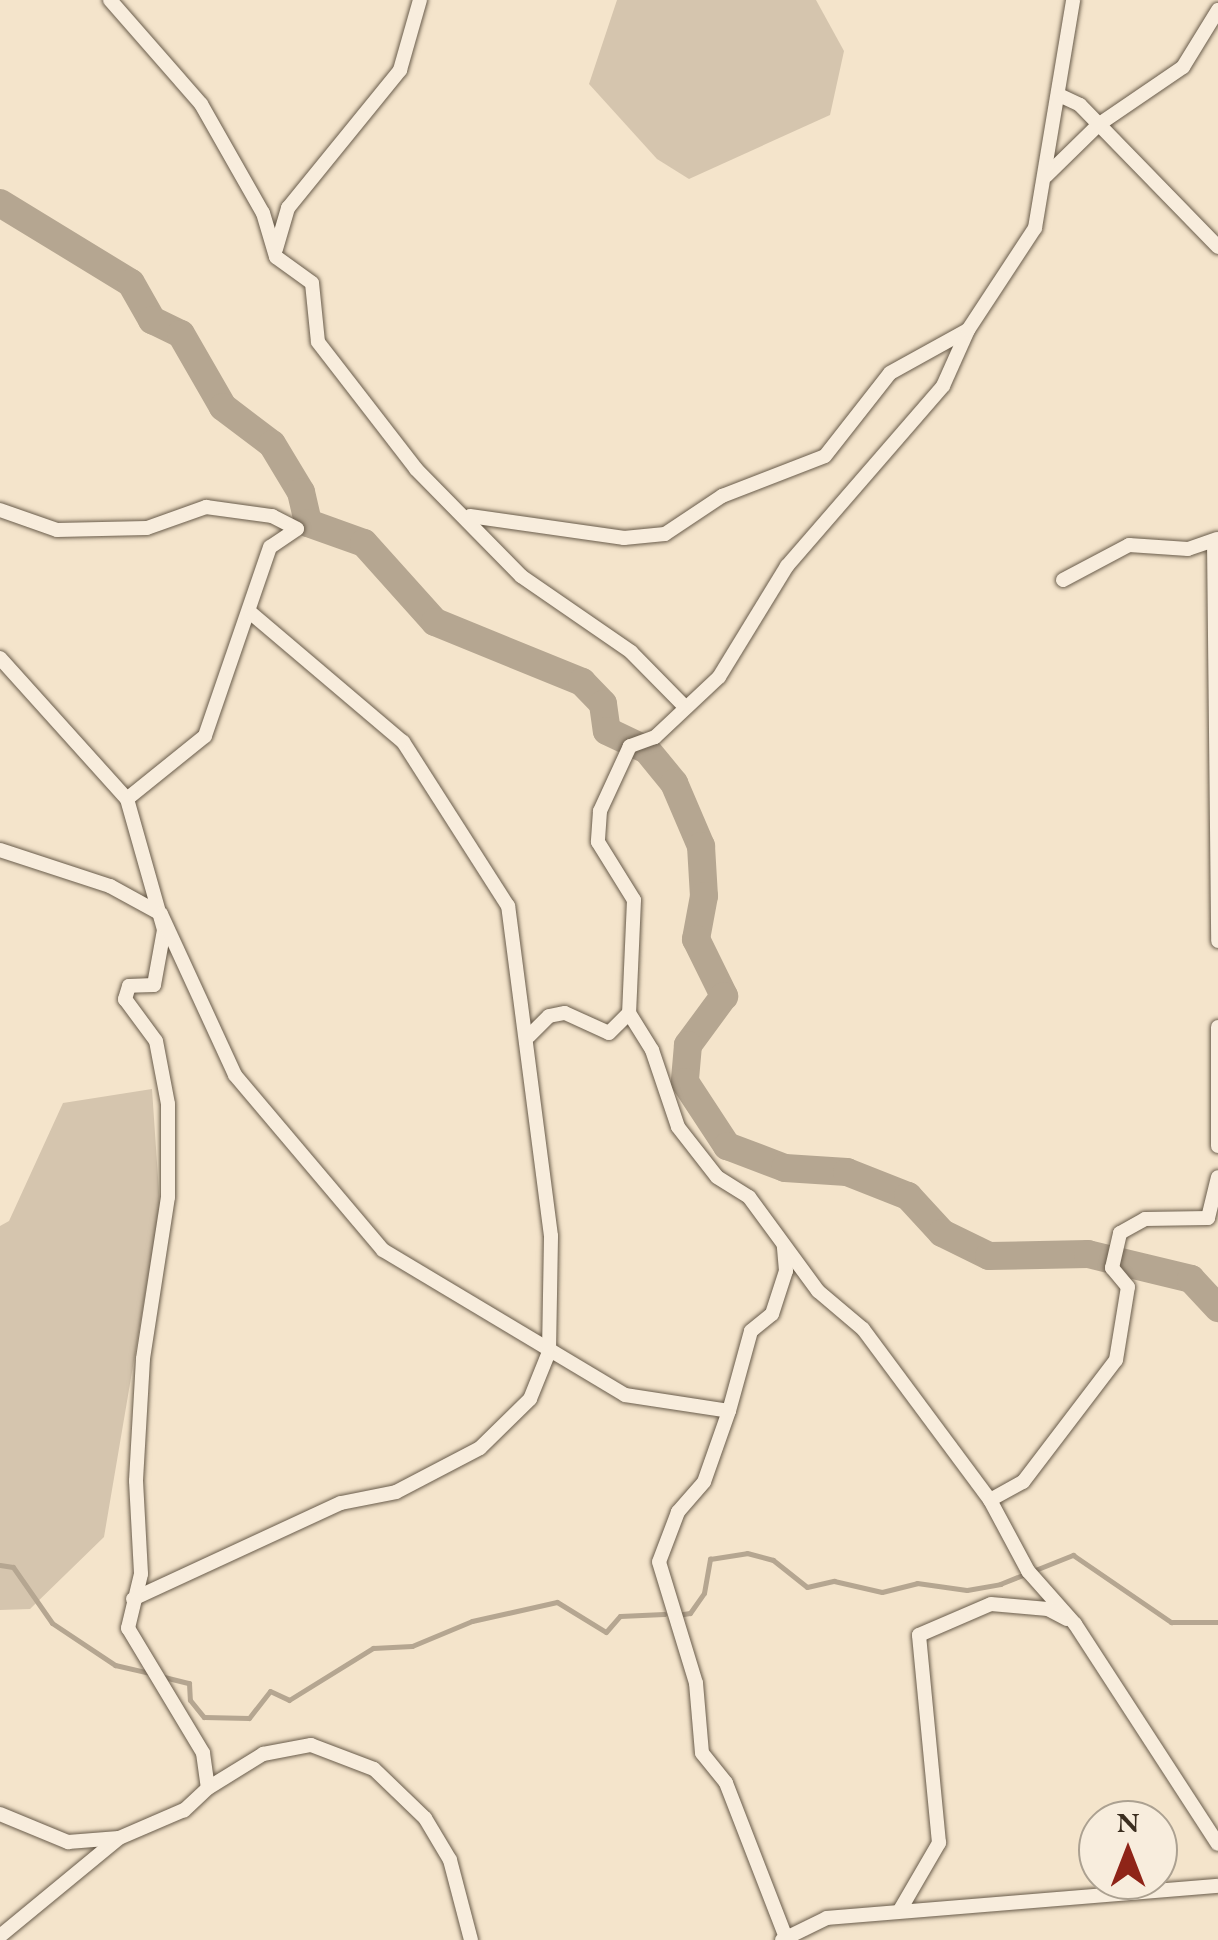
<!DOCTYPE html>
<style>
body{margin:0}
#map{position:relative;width:1218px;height:1940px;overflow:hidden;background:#f4e4cb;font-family:"EB Garamond",serif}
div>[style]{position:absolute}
.green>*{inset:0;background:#d5c5ae}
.stream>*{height:5px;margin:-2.5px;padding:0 2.5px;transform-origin:2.5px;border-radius:2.5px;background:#b5a691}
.river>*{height:28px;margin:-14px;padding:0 14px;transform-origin:14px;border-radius:14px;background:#b5a691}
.roads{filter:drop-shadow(0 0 2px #695c4b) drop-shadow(0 0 2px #695c4b)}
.street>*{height:14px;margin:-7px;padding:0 7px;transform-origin:7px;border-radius:7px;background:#f8eddd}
span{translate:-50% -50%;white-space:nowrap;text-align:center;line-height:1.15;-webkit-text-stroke:9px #f8eddd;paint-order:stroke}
.north{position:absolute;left:1078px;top:1800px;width:100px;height:100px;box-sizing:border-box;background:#f8eddd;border:2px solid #aca191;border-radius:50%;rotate:0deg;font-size:28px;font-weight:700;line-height:40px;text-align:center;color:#3b2e20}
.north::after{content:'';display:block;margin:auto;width:35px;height:45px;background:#8f2418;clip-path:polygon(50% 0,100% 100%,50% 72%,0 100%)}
</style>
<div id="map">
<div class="green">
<i style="clip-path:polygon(617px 0,816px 0,844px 51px,830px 115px,689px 179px,657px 159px,589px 84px)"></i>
<i style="clip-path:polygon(152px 1089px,160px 1207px,104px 1537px,30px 1609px,0 1610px,0 1226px,9px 1221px,63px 1103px)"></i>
</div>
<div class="stream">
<i style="left:0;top:1565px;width:13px;rotate:9deg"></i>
<i style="left:13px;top:1567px;width:68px;rotate:55.1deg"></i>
<i style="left:52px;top:1623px;width:76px;rotate:33.7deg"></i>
<i style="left:115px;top:1665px;width:35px;rotate:13deg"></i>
<i style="left:677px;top:1615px;width:13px;rotate:-9deg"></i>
<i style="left:690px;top:1613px;width:24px;rotate:-55deg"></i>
<i style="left:704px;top:1593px;width:35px;rotate:-80deg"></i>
<i style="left:710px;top:1559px;width:37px;rotate:-9deg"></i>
<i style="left:747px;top:1553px;width:27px;rotate:15deg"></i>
<i style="left:773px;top:1560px;width:43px;rotate:38.5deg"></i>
<i style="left:807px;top:1587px;width:28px;rotate:-13deg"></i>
<i style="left:834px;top:1581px;width:49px;rotate:12.9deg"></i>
<i style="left:882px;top:1592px;width:36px;rotate:-14deg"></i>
<i style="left:917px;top:1583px;width:50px;rotate:8deg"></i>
<i style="left:967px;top:1590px;width:34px;rotate:-10deg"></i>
<i style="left:1000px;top:1584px;width:79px;rotate:-21.7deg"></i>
<i style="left:1073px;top:1555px;width:119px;rotate:34.4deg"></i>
<i style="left:1171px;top:1622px;width:47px"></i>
<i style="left:160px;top:1676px;width:30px;rotate:14deg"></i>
<i style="left:189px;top:1683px;width:17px;rotate:87deg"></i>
<i style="left:190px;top:1700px;width:22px;rotate:51deg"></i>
<i style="left:204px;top:1717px;width:45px;rotate:1.3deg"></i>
<i style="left:249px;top:1718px;width:34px;rotate:-52deg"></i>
<i style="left:270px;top:1691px;width:21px;rotate:25deg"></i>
<i style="left:289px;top:1700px;width:99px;rotate:-31.8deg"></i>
<i style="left:373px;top:1648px;width:39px;rotate:-3deg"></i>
<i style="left:412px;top:1646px;width:65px;rotate:-22.6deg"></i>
<i style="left:472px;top:1621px;width:87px;rotate:-12.6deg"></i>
<i style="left:557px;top:1602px;width:57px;rotate:31.5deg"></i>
<i style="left:606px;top:1632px;width:21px;rotate:-49deg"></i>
<i style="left:620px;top:1616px;width:44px;rotate:-2.6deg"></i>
</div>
<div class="river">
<i style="left:0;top:203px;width:153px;rotate:31.4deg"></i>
<i style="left:131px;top:283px;width:43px;rotate:60.4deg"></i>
<i style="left:152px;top:320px;width:32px;rotate:26deg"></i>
<i style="left:181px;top:334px;width:84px;rotate:60.1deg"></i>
<i style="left:223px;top:407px;width:61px;rotate:37.1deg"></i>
<i style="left:272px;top:444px;width:56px;rotate:58.9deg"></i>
<i style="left:301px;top:492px;width:32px;rotate:77deg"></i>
<i style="left:308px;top:523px;width:59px;rotate:19.7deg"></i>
<i style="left:364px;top:543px;width:106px;rotate:48.1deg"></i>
<i style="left:435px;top:622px;width:159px;rotate:22.2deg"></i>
<i style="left:582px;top:682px;width:30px;rotate:46deg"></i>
<i style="left:603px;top:704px;width:27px;rotate:82deg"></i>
<i style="left:607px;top:731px;width:44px;rotate:25.4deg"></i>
<i style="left:647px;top:750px;width:43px;rotate:50.7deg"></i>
<i style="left:674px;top:783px;width:69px;rotate:66.8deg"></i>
<i style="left:701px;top:846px;width:50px;rotate:86.6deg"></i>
<i style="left:704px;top:896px;width:44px;rotate:100.5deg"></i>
<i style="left:696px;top:939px;width:64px;rotate:63.8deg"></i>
<i style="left:724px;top:996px;width:61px;rotate:126.3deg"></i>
<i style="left:688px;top:1045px;width:37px;rotate:95deg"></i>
<i style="left:685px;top:1082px;width:77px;rotate:56.7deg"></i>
<i style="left:727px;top:1146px;width:62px;rotate:20.8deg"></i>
<i style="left:785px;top:1168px;width:62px;rotate:3.7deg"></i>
<i style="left:847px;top:1172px;width:66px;rotate:21.5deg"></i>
<i style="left:908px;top:1196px;width:50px;rotate:47.4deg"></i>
<i style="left:942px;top:1233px;width:52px;rotate:26.1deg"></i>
<i style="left:989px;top:1256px;width:99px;rotate:-1.2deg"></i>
<i style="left:1088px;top:1254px;width:106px;rotate:13.6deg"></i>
<i style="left:1191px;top:1279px;width:40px;rotate:47deg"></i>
</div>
<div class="roads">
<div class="street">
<i style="left:110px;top:0;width:138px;rotate:48.8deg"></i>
<i style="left:201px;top:104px;width:125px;rotate:60.4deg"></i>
<i style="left:263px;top:213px;width:46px;rotate:73.5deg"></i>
<i style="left:276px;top:257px;width:44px;rotate:35.8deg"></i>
<i style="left:312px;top:283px;width:59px;rotate:84.2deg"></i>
<i style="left:318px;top:342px;width:160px;rotate:52.3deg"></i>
<i style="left:416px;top:469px;width:150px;rotate:45.5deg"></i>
<i style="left:521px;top:576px;width:134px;rotate:34.6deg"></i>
<i style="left:631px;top:652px;width:77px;rotate:45.5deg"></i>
<i style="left:1059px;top:95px;width:23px;rotate:25deg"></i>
<i style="left:1080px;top:105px;width:198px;rotate:45.8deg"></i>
<i style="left:1046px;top:176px;width:73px;rotate:-44.4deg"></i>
<i style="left:1098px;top:125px;width:103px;rotate:-34.3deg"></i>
<i style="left:1183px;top:67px;width:67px;rotate:-58.4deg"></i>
<i style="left:276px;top:249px;width:43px;rotate:-73.7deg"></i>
<i style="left:288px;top:208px;width:178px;rotate:-50.9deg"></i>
<i style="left:400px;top:70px;width:73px;rotate:-74.1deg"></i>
<i style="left:968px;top:330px;width:61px;rotate:114.1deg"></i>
<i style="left:943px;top:386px;width:238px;rotate:130.9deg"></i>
<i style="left:787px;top:566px;width:130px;rotate:121.5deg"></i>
<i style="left:719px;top:677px;width:88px;rotate:136.8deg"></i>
<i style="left:655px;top:737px;width:27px;rotate:160deg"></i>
<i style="left:630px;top:746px;width:72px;rotate:114.8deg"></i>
<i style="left:600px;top:811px;width:31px;rotate:94deg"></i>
<i style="left:598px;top:842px;width:68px;rotate:58.2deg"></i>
<i style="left:634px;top:900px;width:113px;rotate:92.5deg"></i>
<i style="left:629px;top:1013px;width:44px;rotate:58.1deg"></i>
<i style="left:652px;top:1050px;width:81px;rotate:71.3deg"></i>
<i style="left:678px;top:1127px;width:63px;rotate:52deg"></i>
<i style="left:717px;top:1177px;width:38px;rotate:32deg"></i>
<i style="left:749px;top:1197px;width:117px;rotate:53.7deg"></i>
<i style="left:818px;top:1291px;width:59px;rotate:40.2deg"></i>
<i style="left:863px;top:1329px;width:213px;rotate:53.4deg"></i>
<i style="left:990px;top:1500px;width:81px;rotate:61.8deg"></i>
<i style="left:1028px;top:1571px;width:71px;rotate:48.4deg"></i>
<i style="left:1075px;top:1624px;width:262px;rotate:57deg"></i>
<i style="left:0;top:510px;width:60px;rotate:19.3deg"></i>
<i style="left:57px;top:530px;width:90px;rotate:-1.3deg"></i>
<i style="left:147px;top:528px;width:63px;rotate:-19.6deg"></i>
<i style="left:206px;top:507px;width:67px;rotate:7.8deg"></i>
<i style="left:272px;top:516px;width:28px;rotate:27deg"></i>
<i style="left:297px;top:529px;width:32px;rotate:146deg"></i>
<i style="left:270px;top:547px;width:200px;rotate:109deg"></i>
<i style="left:205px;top:736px;width:100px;rotate:141.1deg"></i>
<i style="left:470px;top:516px;width:156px;rotate:8.1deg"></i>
<i style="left:624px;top:538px;width:41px;rotate:-5.6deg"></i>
<i style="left:665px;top:534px;width:69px;rotate:-33.7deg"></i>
<i style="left:722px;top:496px;width:110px;rotate:-21.2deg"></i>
<i style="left:825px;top:456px;width:105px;rotate:-51.9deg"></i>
<i style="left:890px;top:373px;width:89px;rotate:-28.9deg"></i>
<i style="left:968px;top:330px;width:122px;rotate:-56.7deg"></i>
<i style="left:1035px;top:228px;width:231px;rotate:-80.5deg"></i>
<i style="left:1214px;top:541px;width:400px;rotate:89.4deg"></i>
<i style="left:1063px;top:580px;width:75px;rotate:-27.9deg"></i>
<i style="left:1129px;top:545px;width:59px;rotate:3.9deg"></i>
<i style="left:1188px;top:549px;width:31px;rotate:-19deg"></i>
<i style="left:0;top:658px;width:190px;rotate:48deg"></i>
<i style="left:127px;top:799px;width:136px;rotate:74.2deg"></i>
<i style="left:164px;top:930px;width:56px;rotate:100.3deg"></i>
<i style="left:154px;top:985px;width:25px;rotate:178deg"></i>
<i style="left:129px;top:986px;width:14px;rotate:107deg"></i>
<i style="left:125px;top:999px;width:52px;rotate:53.6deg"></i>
<i style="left:156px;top:1041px;width:64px;rotate:79.2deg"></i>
<i style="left:168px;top:1104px;width:93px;rotate:90deg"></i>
<i style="left:168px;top:1197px;width:164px;rotate:98.8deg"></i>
<i style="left:143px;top:1359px;width:122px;rotate:93.3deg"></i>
<i style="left:136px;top:1481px;width:93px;rotate:86.9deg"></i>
<i style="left:141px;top:1574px;width:56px;rotate:103.5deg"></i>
<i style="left:128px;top:1628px;width:146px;rotate:59deg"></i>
<i style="left:203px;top:1753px;width:35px;rotate:82deg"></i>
<i style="left:208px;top:1788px;width:33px;rotate:137deg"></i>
<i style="left:184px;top:1810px;width:71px;rotate:156.7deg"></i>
<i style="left:119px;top:1838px;width:154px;rotate:140.5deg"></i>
<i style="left:0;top:850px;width:116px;rotate:18.1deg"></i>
<i style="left:110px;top:886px;width:58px;rotate:28.8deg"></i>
<i style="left:161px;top:914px;width:177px;rotate:65.3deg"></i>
<i style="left:235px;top:1075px;width:229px;rotate:49.8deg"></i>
<i style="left:383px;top:1250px;width:282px;rotate:30.9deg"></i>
<i style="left:625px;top:1395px;width:105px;rotate:8.7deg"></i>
<i style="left:729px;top:1411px;width:83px;rotate:-74.6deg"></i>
<i style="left:751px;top:1331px;width:27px;rotate:-39deg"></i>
<i style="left:772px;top:1314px;width:45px;rotate:-72deg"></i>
<i style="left:786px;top:1271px;width:25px;rotate:-95deg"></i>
<i style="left:1218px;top:1027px;width:119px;rotate:90deg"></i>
<i style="left:529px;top:1036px;width:28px;rotate:-45deg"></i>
<i style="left:549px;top:1016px;width:16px;rotate:-11deg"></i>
<i style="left:565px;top:1013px;width:48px;rotate:24.4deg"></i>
<i style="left:609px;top:1033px;width:28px;rotate:-45deg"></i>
<i style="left:729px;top:1411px;width:75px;rotate:109.4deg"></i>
<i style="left:704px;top:1482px;width:40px;rotate:131deg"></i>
<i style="left:678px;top:1512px;width:53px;rotate:110.8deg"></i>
<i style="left:659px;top:1562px;width:127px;rotate:73deg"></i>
<i style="left:696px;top:1683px;width:70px;rotate:85.1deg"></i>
<i style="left:702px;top:1753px;width:38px;rotate:51deg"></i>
<i style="left:726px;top:1783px;width:166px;rotate:68.8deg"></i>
<i style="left:990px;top:1500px;width:38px;rotate:-29deg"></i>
<i style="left:1023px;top:1482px;width:153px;rotate:-52.7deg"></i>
<i style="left:1116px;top:1360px;width:74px;rotate:-80.7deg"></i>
<i style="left:1128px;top:1287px;width:25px;rotate:-130deg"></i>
<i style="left:1112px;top:1268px;width:36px;rotate:-77deg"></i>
<i style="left:1120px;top:1233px;width:29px;rotate:-29deg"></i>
<i style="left:1145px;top:1219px;width:63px;rotate:-0.9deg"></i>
<i style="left:1208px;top:1218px;width:42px;rotate:-76.3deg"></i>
<i style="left:133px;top:1599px;width:229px;rotate:-24.8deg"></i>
<i style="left:341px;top:1503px;width:56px;rotate:-11.3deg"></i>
<i style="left:396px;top:1492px;width:95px;rotate:-27.6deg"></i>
<i style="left:480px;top:1448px;width:70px;rotate:-44.4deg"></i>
<i style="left:530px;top:1399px;width:51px;rotate:-68deg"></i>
<i style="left:549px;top:1352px;width:116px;rotate:-89deg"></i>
<i style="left:551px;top:1236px;width:333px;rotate:-97.4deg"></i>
<i style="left:508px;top:906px;width:195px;rotate:-122.6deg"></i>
<i style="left:403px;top:742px;width:198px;rotate:-139.7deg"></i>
<i style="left:208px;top:1788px;width:65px;rotate:-31.7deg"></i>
<i style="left:263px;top:1754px;width:49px;rotate:-10.6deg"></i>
<i style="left:311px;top:1745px;width:67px;rotate:20.9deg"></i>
<i style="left:374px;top:1769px;width:71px;rotate:43.9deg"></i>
<i style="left:425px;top:1818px;width:49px;rotate:59.2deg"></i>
<i style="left:450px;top:1860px;width:83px;rotate:75.3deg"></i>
<i style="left:0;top:1814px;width:74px;rotate:22.4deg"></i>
<i style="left:68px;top:1842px;width:51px;rotate:-4.5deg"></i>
<i style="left:900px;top:1910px;width:78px;rotate:-59.8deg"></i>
<i style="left:939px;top:1843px;width:209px;rotate:-95.5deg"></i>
<i style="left:919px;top:1635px;width:78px;rotate:-23.3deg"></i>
<i style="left:991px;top:1604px;width:57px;rotate:5deg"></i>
<i style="left:1048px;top:1609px;width:21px;rotate:28deg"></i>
<i style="left:782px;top:1940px;width:50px;rotate:-26.1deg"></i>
<i style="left:827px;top:1918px;width:392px;rotate:-4.7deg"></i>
</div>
</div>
<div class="north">N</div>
</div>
